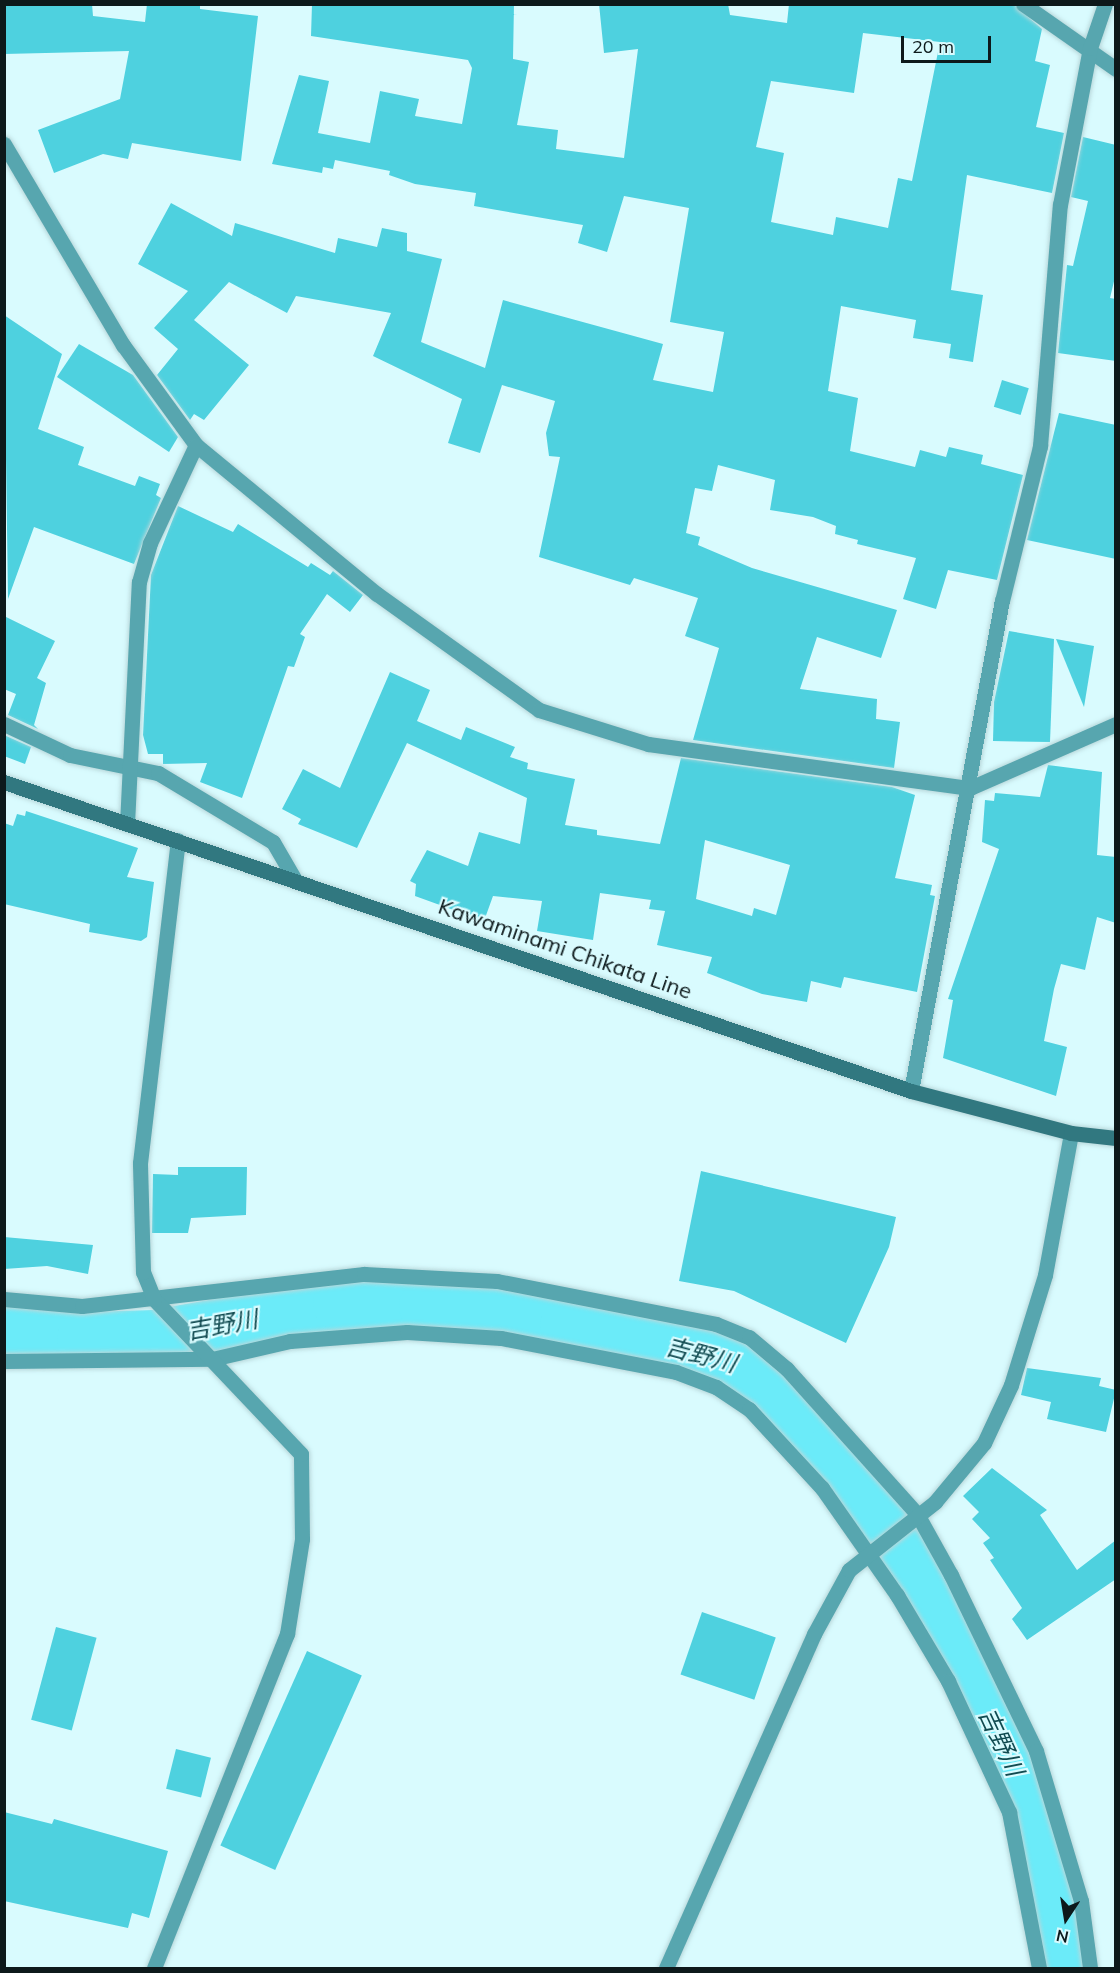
<!DOCTYPE html>
<meta charset="utf-8">
<style>
body{margin:0}
#map{position:relative;width:1120px;height:1973px;overflow:hidden;background:#d9fbfe;font-family:Mulish,"Noto Sans JP",sans-serif}
div>[style]{position:absolute}
.river>*{height:54px;margin:-27px;padding:0 27px;transform-origin:27px;border-radius:27px;background:#6bebf9}
.building>*{inset:0;background:#4ed1df;transform-origin:0 0}
.roads{filter:drop-shadow(0 0 2px #b8d7da) drop-shadow(0 0 2px #b8d7da)}
.street>*{height:15px;margin:-7.5px;padding:0 7.5px;transform-origin:7.5px;border-radius:7.5px;background:#57a6af}
.secondary>*{height:15px;margin:-7.5px;padding:0 7.5px;transform-origin:7.5px;border-radius:7.5px;background:#317880}
span{translate:-50% -50%;white-space:nowrap;text-align:center;line-height:1.15;-webkit-text-stroke:4.5px #d9fbfe;paint-order:stroke}
.street-label{font-size:22px;color:#0d191b}
.water-label{font-size:24px;color:#114b51;font-style:italic}
.frame{position:absolute;inset:0;border:6px solid #0d191b;pointer-events:none}
.north{position:absolute;left:1036px;top:1889px;width:60px;height:60px;-webkit-text-stroke:4px #d9fbfe;paint-order:stroke;rotate:192deg;font-size:16px;font-weight:700;line-height:24px;text-align:center;color:#0d191b}
.north::after{content:'';display:block;margin:auto;width:21px;height:27px;background:#0d191b;clip-path:polygon(50% 0,100% 100%,50% 72%,0 100%)}
.scale{position:absolute;left:901px;top:36px;width:90px;height:27px;box-sizing:border-box;border:3px solid #0d191b;border-top:0;padding-left:8px;font-size:18px;line-height:21px;white-space:nowrap;color:#0d191b;-webkit-text-stroke:4px #d9fbfe;paint-order:stroke}
</style>
<div id="map">
<div class="river">
<i style="left:4px;top:1330px;width:81px;rotate:6.4deg"></i>
<i style="left:84px;top:1339px;width:70px;rotate:-1.6deg"></i>
<i style="left:154px;top:1337px;width:189px;rotate:-10.1deg"></i>
<i style="left:340px;top:1304px;width:86px;rotate:1.3deg"></i>
<i style="left:426px;top:1306px;width:142px;rotate:7.7deg"></i>
<i style="left:567px;top:1325px;width:144px;rotate:11.2deg"></i>
<i style="left:708px;top:1353px;width:40px;rotate:20.2deg"></i>
<i style="left:746px;top:1367px;width:121px;rotate:46deg"></i>
<i style="left:830px;top:1454px;width:150px;rotate:52.6deg"></i>
<i style="left:921px;top:1573px;width:264px;rotate:64.7deg"></i>
<i style="left:1034px;top:1812px;width:159px;rotate:79.1deg"></i>
</div>
<div class="building">
<i style="clip-path:polygon(4px 4px,92px 4px,93px 16px,145px 22px,147px 4px,200px 4px,200px 9px,258px 16px,241px 161px,132px 143px,128px 159px,103px 154px,54px 173px,38px 130px,120px 99px,129px 51px,4px 54px)"></i>
<i style="clip-path:polygon(evenodd,312px 4px,514px 4px,513px 59px,529px 62px,517px 125px,558px 130px,556px 149px,624px 158px,638px 49px,604px 53px,599px 4px,728px 4px,730px 15px,787px 23px,789px 4px,1013px 4px,1042px 29px,1035px 61px,1050px 65px,1036px 127px,1064px 133px,1052px 193px,967px 175px,951px 290px,983px 295px,973px 362px,949px 358px,951px 344px,913px 338px,916px 320px,841px 306px,828px 391px,858px 398px,850px 451px,915px 467px,920px 450px,946px 457px,949px 447px,983px 455px,981px 464px,1023px 475px,997px 580px,948px 570px,936px 609px,903px 599px,916px 558px,857px 544px,858px 540px,835px 534px,836px 526px,813px 517px,770px 510px,775px 480px,718px 465px,712px 491px,695px 488px,686px 533px,700px 537px,698px 545px,752px 568px,897px 610px,881px 658px,817px 637px,800px 689px,877px 699px,876px 719px,900px 722px,894px 768px,693px 740px,719px 648px,685px 636px,698px 598px,634px 578px,630px 585px,539px 557px,560px 457px,549px 456px,546px 433px,555px 401px,502px 385px,480px 453px,448px 443px,462px 399px,373px 356px,391px 313px,296px 296px,287px 313px,229px 282px,194px 320px,249px 365px,204px 420px,194px 414px,190px 420px,157px 375px,178px 349px,154px 328px,188px 291px,138px 264px,171px 203px,232px 236px,235px 223px,335px 253px,338px 238px,377px 247px,382px 228px,407px 233px,407px 251px,442px 259px,421px 342px,485px 368px,503px 300px,663px 344px,653px 380px,713px 392px,724px 332px,670px 322px,689px 208px,624px 196px,607px 252px,578px 243px,583px 225px,474px 206px,476px 193px,415px 184px,389px 175px,390px 171px,335px 160px,333px 169px,323px 167px,322px 173px,272px 164px,299px 75px,329px 81px,318px 133px,370px 143px,380px 91px,419px 99px,415px 116px,462px 124px,472px 68px,468px 60px,311px 36px,312px 4px,863px 33px,940px 42px,912px 181px,898px 178px,888px 228px,836px 217px,833px 235px,771px 222px,784px 153px,756px 147px,771px 81px,854px 93px,863px 33px)"></i>
<i style="clip-path:polygon(1083px 137px,1116px 145px,1116px 273px,1110px 298px,1116px 299px,1116px 361px,1058px 353px,1067px 265px,1073px 266px,1088px 201px,1071px 197px)"></i>
<i style="clip-path:polygon(4px 315px,62px 354px,38px 429px,84px 447px,78px 465px,135px 486px,139px 476px,160px 484px,156px 495px,161px 498px,134px 564px,34px 527px,8px 599px)"></i>
<i style="clip-path:polygon(79px 344px,133px 375px,178px 437px,169px 452px,57px 377px)"></i>
<i style="left:1002px;top:380px;width:28px;height:28px;rotate:17deg"></i>
<i style="clip-path:polygon(1059px 413px,1116px 425px,1116px 559px,1027px 540px)"></i>
<i style="clip-path:polygon(178px 506px,233px 532px,238px 524px,308px 567px,311px 563px,330px 575px,333px 571px,363px 595px,350px 612px,327px 594px,300px 634px,305px 637px,294px 667px,288px 666px,242px 798px,200px 782px,207px 763px,163px 764px,163px 754px,148px 754px,143px 735px,151px 575px)"></i>
<i style="clip-path:polygon(4px 616px,55px 641px,37px 678px,46px 683px,34px 725px,38px 729px,8px 715px,16px 694px,4px 689px)"></i>
<i style="clip-path:polygon(1009px 631px,1054px 639px,1050px 742px,993px 741px,994px 702px)"></i>
<i style="clip-path:polygon(1056px 639px,1094px 646px,1084px 707px)"></i>
<i style="clip-path:polygon(evenodd,390px 672px,430px 690px,417px 721px,461px 740px,466px 727px,515px 747px,510px 757px,528px 763px,527px 769px,575px 779px,565px 825px,597px 830px,597px 835px,660px 844px,681px 758px,892px 787px,915px 795px,895px 878px,932px 885px,930px 895px,935px 896px,917px 992px,844px 977px,841px 988px,811px 981px,807px 1002px,762px 994px,707px 973px,712px 957px,657px 945px,665px 911px,649px 909px,651px 900px,600px 893px,593px 940px,537px 931px,542px 901px,493px 896px,484px 921px,415px 896px,416px 884px,410px 881px,427px 850px,468px 866px,479px 832px,520px 844px,527px 798px,407px 743px,357px 848px,298px 824px,301px 819px,282px 809px,303px 769px,340px 788px,390px 672px,705px 840px,790px 865px,776px 915px,754px 908px,752px 916px,696px 899px,705px 840px)"></i>
<i style="clip-path:polygon(4px 735px,31px 747px,25px 764px,4px 756px)"></i>
<i style="clip-path:polygon(1048px 765px,1102px 772px,1097px 855px,1116px 857px,1116px 923px,1097px 917px,1085px 970px,1061px 964px,1054px 989px,1044px 1041px,1067px 1047px,1056px 1096px,943px 1058px,953px 1000px,948px 999px,999px 849px,982px 842px,985px 800px,994px 801px,995px 793px,1040px 797px)"></i>
<i style="clip-path:polygon(26px 811px,138px 848px,127px 877px,154px 882px,147px 937px,141px 941px,89px 932px,90px 924px,4px 904px,4px 823px,13px 826px,17px 814px,25px 816px)"></i>
<i style="clip-path:polygon(178px 1167px,247px 1167px,246px 1215px,191px 1218px,188px 1233px,152px 1233px,153px 1174px,178px 1175px)"></i>
<i style="clip-path:polygon(701px 1171px,896px 1217px,889px 1247px,846px 1343px,734px 1291px,679px 1281px)"></i>
<i style="clip-path:polygon(4px 1237px,93px 1245px,88px 1274px,47px 1266px,4px 1269px)"></i>
<i style="clip-path:polygon(1027px 1368px,1101px 1378px,1099px 1386px,1116px 1390px,1106px 1432px,1047px 1419px,1051px 1402px,1021px 1395px)"></i>
<i style="clip-path:polygon(992px 1468px,1047px 1510px,1040px 1515px,1077px 1570px,1116px 1540px,1116px 1579px,1027px 1640px,1012px 1619px,1022px 1608px,990px 1560px,994px 1558px,983px 1543px,990px 1538px,972px 1519px,979px 1512px,963px 1496px)"></i>
<i style="left:702px;top:1612px;width:78px;height:66px;rotate:19deg"></i>
<i style="left:56px;top:1627px;width:42px;height:96px;rotate:15deg"></i>
<i style="left:307px;top:1651px;width:60px;height:213px;rotate:24deg"></i>
<i style="left:176px;top:1749px;width:36px;height:41px;rotate:14deg"></i>
<i style="clip-path:polygon(4px 1812px,52px 1824px,54px 1819px,168px 1851px,149px 1918px,132px 1913px,128px 1928px,4px 1901px)"></i>
</div>
<div class="roads">
<div class="street">
<i style="left:1023px;top:4px;width:113px;rotate:35deg"></i>
<i style="left:4px;top:144px;width:234px;rotate:59.4deg"></i>
<i style="left:123px;top:345px;width:124px;rotate:53.9deg"></i>
<i style="left:196px;top:445px;width:234px;rotate:39.5deg"></i>
<i style="left:377px;top:594px;width:199px;rotate:35.6deg"></i>
<i style="left:539px;top:710px;width:114px;rotate:17.3deg"></i>
<i style="left:648px;top:744px;width:325px;rotate:7.8deg"></i>
<i style="left:970px;top:788px;width:159px;rotate:-23.7deg"></i>
<i style="left:4px;top:724px;width:73px;rotate:25.2deg"></i>
<i style="left:70px;top:755px;width:90px;rotate:11.6deg"></i>
<i style="left:158px;top:773px;width:134px;rotate:31deg"></i>
<i style="left:273px;top:842px;width:44px;rotate:59.9deg"></i>
<i style="left:127px;top:824px;width:242px;rotate:-87.2deg"></i>
<i style="left:139px;top:582px;width:41px;rotate:-74.2deg"></i>
<i style="left:150px;top:543px;width:108px;rotate:-64.9deg"></i>
<i style="left:911px;top:1091px;width:498px;rotate:-79.5deg"></i>
<i style="left:1002px;top:601px;width:160px;rotate:-76.2deg"></i>
<i style="left:1040px;top:446px;width:242px;rotate:-85.3deg"></i>
<i style="left:1060px;top:205px;width:160px;rotate:-79.2deg"></i>
<i style="left:1090px;top:48px;width:46px;rotate:-71.2deg"></i>
<i style="left:4px;top:1299px;width:78px;rotate:5.1deg"></i>
<i style="left:82px;top:1306px;width:284px;rotate:-6.5deg"></i>
<i style="left:364px;top:1274px;width:133px;rotate:3deg"></i>
<i style="left:497px;top:1281px;width:223px;rotate:11.1deg"></i>
<i style="left:716px;top:1324px;width:35px;rotate:22deg"></i>
<i style="left:749px;top:1337px;width:50px;rotate:40.1deg"></i>
<i style="left:787px;top:1369px;width:195px;rotate:48.1deg"></i>
<i style="left:917px;top:1514px;width:70px;rotate:60.9deg"></i>
<i style="left:951px;top:1575px;width:195px;rotate:64.2deg"></i>
<i style="left:1036px;top:1751px;width:157px;rotate:73.3deg"></i>
<i style="left:1081px;top:1901px;width:68px;rotate:82.3deg"></i>
<i style="left:4px;top:1361px;width:208px;rotate:-0.6deg"></i>
<i style="left:212px;top:1359px;width:80px;rotate:-13deg"></i>
<i style="left:290px;top:1341px;width:117px;rotate:-4.4deg"></i>
<i style="left:407px;top:1332px;width:94px;rotate:3.7deg"></i>
<i style="left:501px;top:1338px;width:178px;rotate:11deg"></i>
<i style="left:676px;top:1372px;width:43px;rotate:20.6deg"></i>
<i style="left:716px;top:1387px;width:40px;rotate:34deg"></i>
<i style="left:749px;top:1409px;width:108px;rotate:47.3deg"></i>
<i style="left:822px;top:1488px;width:131px;rotate:55deg"></i>
<i style="left:897px;top:1595px;width:100px;rotate:59.3deg"></i>
<i style="left:948px;top:1681px;width:145px;rotate:65deg"></i>
<i style="left:1009px;top:1812px;width:159px;rotate:79.1deg"></i>
<i style="left:154px;top:1968px;width:360px;rotate:-68.3deg"></i>
<i style="left:287px;top:1634px;width:96px;rotate:-81deg"></i>
<i style="left:302px;top:1539px;width:85px;rotate:-90.7deg"></i>
<i style="left:301px;top:1454px;width:214px;rotate:-133.5deg"></i>
<i style="left:154px;top:1299px;width:29px;rotate:-112deg"></i>
<i style="left:143px;top:1272px;width:109px;rotate:-91.6deg"></i>
<i style="left:140px;top:1163px;width:325px;rotate:-83.3deg"></i>
<i style="left:666px;top:1968px;width:365px;rotate:-66.1deg"></i>
<i style="left:814px;top:1634px;width:73px;rotate:-61.3deg"></i>
<i style="left:849px;top:1570px;width:110px;rotate:-38.3deg"></i>
<i style="left:935px;top:1502px;width:77px;rotate:-50.3deg"></i>
<i style="left:984px;top:1443px;width:64px;rotate:-65deg"></i>
<i style="left:1011px;top:1385px;width:115px;rotate:-72.8deg"></i>
<i style="left:1045px;top:1275px;width:144px;rotate:-79.6deg"></i>
</div>
<div class="secondary">
<i style="left:4px;top:782px;width:958px;rotate:18.81deg"></i>
<i style="left:911px;top:1091px;width:165px;rotate:14.7deg"></i>
<i style="left:1071px;top:1133px;width:45px;rotate:6.3deg"></i>
</div>
</div>
<div class="street-label">
<span style="left:565px;top:949px;rotate:19deg">Kawaminami Chikata Line</span>
</div>
<div class="water-label">
<span style="left:222px;top:1325px;rotate:-10deg">吉野川</span>
<span style="left:701px;top:1355px;rotate:15deg">吉野川</span>
<span style="left:1001px;top:1742px;rotate:65deg">吉野川</span>
</div>
<div class="frame"></div>
<div class="north">N</div>
<div class="scale">20 m</div>
</div>
